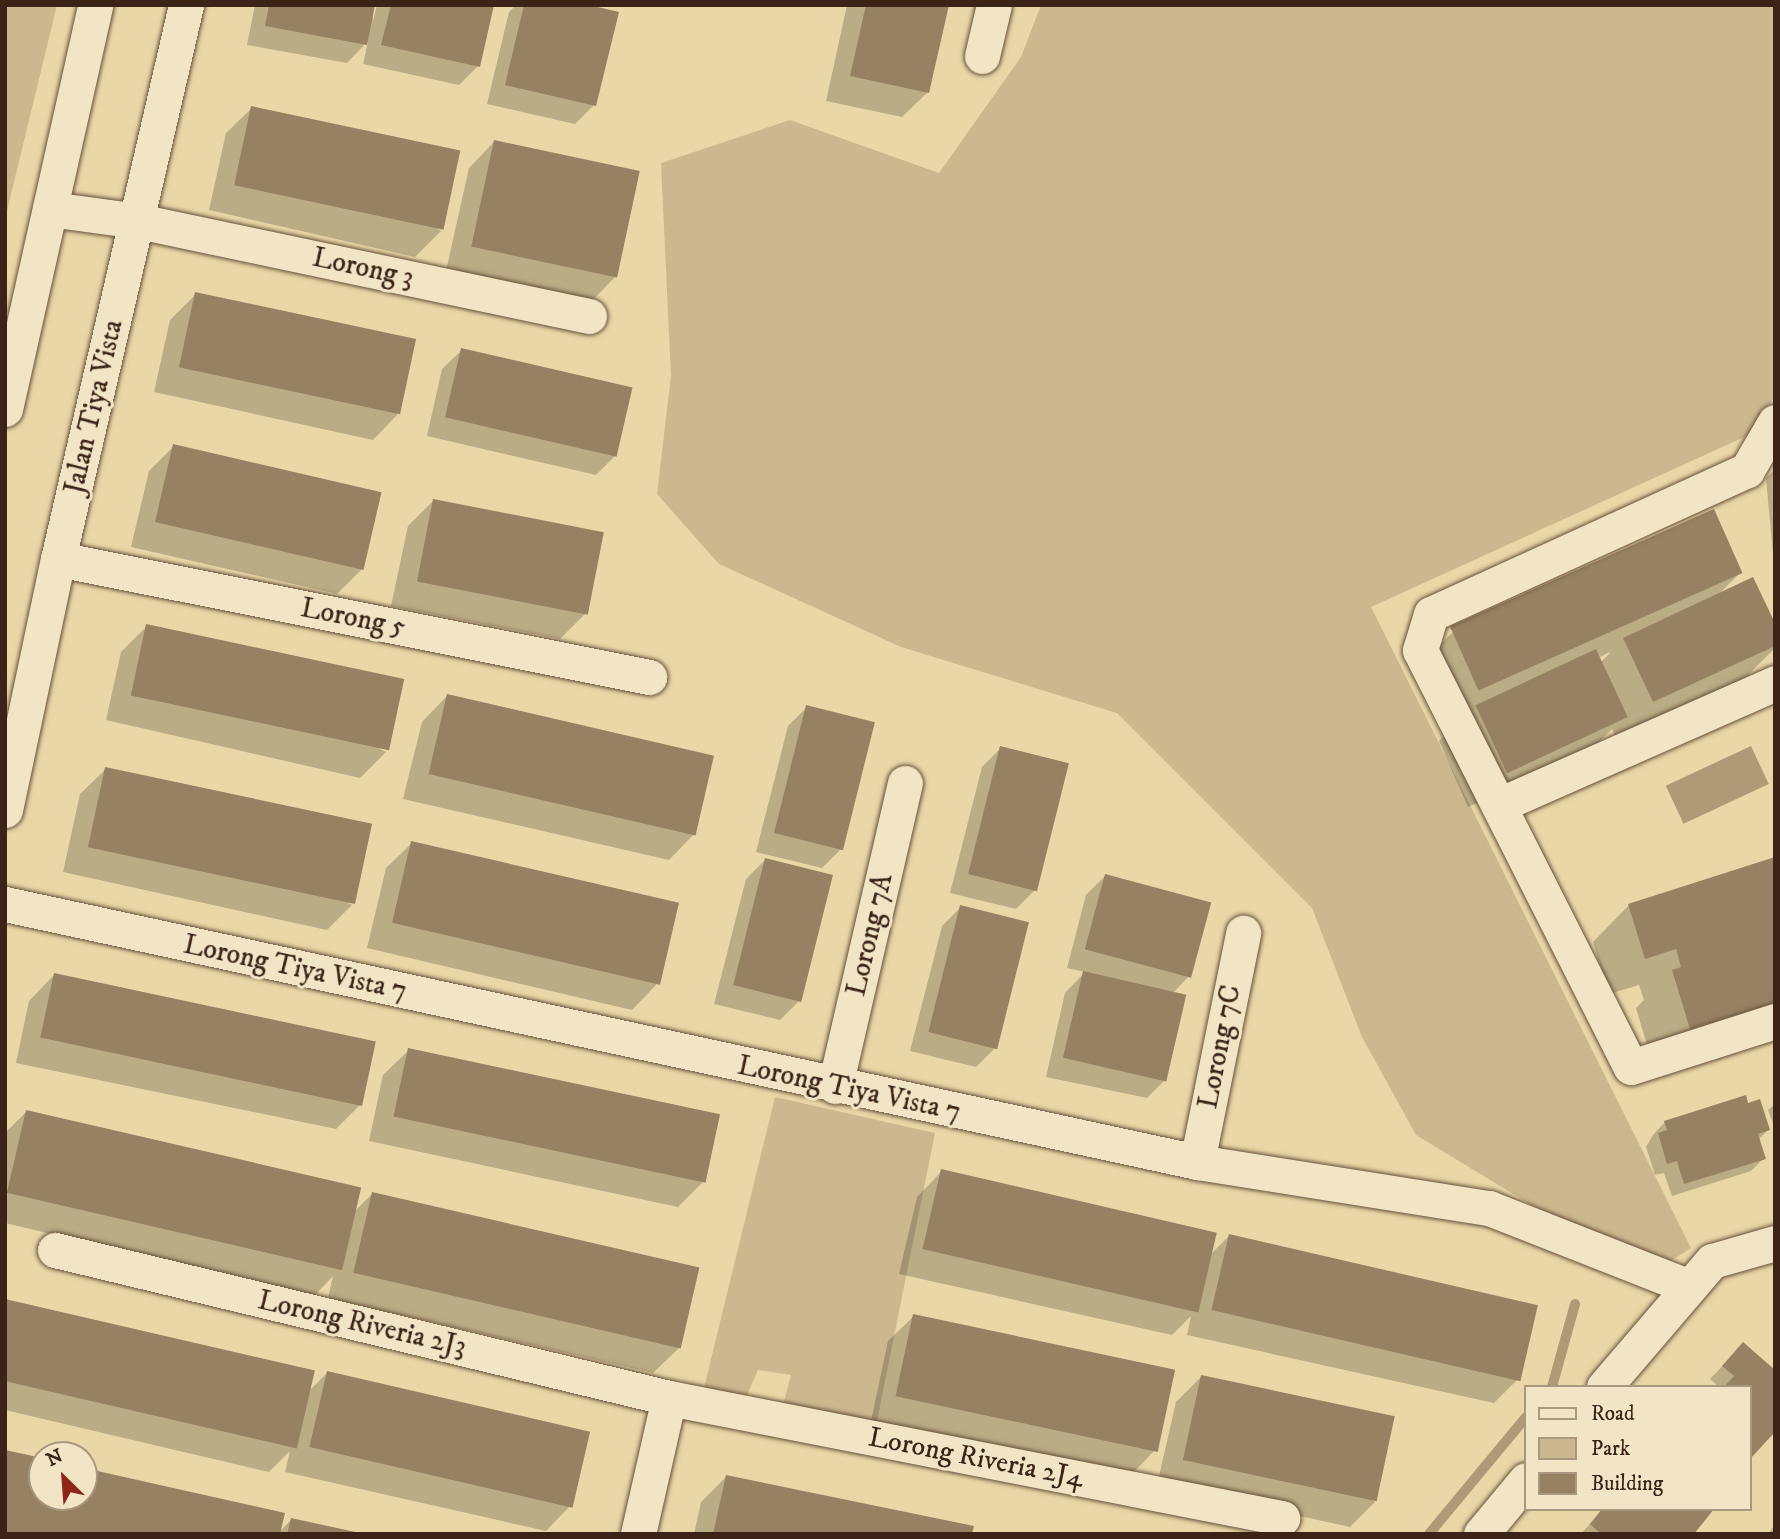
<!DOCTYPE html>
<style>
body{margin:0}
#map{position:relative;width:1780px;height:1539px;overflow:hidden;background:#e9d7a7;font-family:"IM FELL DW Pica",serif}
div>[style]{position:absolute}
.green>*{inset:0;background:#ccb88f}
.water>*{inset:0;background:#ae9a76;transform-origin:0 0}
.shadow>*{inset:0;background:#0003}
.stream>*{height:10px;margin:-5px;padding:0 5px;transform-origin:5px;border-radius:5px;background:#ae9a76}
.building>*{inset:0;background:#968162;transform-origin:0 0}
.roads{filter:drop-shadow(0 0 2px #67503c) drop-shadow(0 0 2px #67503c)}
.street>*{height:35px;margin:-17.5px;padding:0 17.5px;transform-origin:17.5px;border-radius:17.5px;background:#f1e5c6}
span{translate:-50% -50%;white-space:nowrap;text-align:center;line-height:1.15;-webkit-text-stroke:6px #f1e5c6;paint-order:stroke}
.street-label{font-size:28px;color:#3c2318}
.frame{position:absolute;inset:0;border:7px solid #3c2318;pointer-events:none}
.legend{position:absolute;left:1524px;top:1385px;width:228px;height:126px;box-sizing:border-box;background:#f1e5c6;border:2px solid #a99780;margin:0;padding:9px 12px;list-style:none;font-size:21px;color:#3c2318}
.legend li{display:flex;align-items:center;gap:14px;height:35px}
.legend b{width:35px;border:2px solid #a99780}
.north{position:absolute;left:28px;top:1441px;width:70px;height:70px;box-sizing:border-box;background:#f1e5c6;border:2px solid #a99780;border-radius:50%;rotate:335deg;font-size:19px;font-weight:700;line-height:28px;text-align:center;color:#3c2318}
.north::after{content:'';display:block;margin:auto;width:24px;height:32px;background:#8f2418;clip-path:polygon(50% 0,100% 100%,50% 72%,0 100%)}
</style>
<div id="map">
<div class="green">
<i style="clip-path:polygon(5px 5px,57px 5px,5px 219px)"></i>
<i style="clip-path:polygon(1041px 5px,1775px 5px,1775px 395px,1753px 433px,1371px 607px,1691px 1248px,1664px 1265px,1533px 1206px,1416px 1135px,1362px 1037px,1312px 908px,1117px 713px,901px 647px,719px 564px,657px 494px,671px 376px,661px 163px,790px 120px,939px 173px,1021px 57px)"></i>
<i style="clip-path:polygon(775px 1097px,935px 1133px,876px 1426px,783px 1405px,791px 1375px,758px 1370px,744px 1402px,703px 1392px)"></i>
</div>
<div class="water">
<i style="left:1751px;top:746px;width:42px;height:94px;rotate:65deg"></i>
</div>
<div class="shadow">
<i style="clip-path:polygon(255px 5px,373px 5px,373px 21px,377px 5px,492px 5px,478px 66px,459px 85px,363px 64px,368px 41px,347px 63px,247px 45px)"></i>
<i style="clip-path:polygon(516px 5px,582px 5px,594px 105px,575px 124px,487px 104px,509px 12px)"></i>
<i style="clip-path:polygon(847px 5px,947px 5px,928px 92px,902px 117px,826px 101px)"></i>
<i style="clip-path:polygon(252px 108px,441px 231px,415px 257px,209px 210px,226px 133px)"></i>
<i style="clip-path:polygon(494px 142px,615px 277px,590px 303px,446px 271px,469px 168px)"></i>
<i style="clip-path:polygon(196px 294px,398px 414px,373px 440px,154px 392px,170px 320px)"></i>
<i style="clip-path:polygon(462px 350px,615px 456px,596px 475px,427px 436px,442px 369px)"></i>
<i style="clip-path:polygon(174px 446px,363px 568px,337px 594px,131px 547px,149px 471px)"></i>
<i style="clip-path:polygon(1775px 469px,1775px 553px,1773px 554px,1766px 478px)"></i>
<i style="clip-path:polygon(433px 501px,585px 614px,560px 639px,391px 606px,408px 526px)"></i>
<i style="clip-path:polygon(evenodd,1713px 511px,1741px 572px,1718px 595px,1775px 627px,1775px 648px,1745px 678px,1616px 737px,1612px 729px,1588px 753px,1468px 807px,1439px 741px,1455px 725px,1416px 668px,1453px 632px,1713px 511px,1610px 652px,1610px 653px,1600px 663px,1598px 658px,1610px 652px)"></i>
<i style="clip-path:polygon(147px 626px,386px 752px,360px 778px,106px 720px,121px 652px)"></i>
<i style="clip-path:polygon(447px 696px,694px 834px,669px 860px,403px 799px,422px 722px)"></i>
<i style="clip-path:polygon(807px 707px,841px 849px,822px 868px,756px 852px,788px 726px)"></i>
<i style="clip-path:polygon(1001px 748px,1035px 890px,1016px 909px,950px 893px,982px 767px)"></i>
<i style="clip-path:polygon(106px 769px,352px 905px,327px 930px,63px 872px,80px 794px)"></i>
<i style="clip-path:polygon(412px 843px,657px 984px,632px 1010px,367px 948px,386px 868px)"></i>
<i style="clip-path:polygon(1775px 859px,1775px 1027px,1653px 1065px,1636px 1008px,1644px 1000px,1639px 985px,1609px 994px,1593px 942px,1629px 905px)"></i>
<i style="clip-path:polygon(765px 860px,799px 1001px,780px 1020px,714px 1004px,746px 879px)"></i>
<i style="clip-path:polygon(1105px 876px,1190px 975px,1173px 993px,1166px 1079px,1147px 1098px,1046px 1077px,1065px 993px,1085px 972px,1067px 968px,1086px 895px)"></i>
<i style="clip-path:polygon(961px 907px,995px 1048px,976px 1067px,910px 1051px,942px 926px)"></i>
<i style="clip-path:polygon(54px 975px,361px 1104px,336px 1129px,16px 1063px,29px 1001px)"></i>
<i style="clip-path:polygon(409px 1050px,704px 1181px,678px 1207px,369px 1141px,383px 1075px)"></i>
<i style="clip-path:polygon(1775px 1104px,1775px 1129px,1768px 1110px)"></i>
<i style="clip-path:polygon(1747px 1105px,1768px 1130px,1758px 1140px,1764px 1158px,1751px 1171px,1672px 1196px,1664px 1173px,1655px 1175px,1646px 1147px,1653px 1135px,1665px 1122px)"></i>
<i style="clip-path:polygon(26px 1112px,353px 1213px,372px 1194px,679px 1348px,653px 1373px,328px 1298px,333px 1276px,314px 1296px,5px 1223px,5px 1133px)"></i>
<i style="clip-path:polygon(942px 1171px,1210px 1255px,1229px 1236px,1519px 1378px,1494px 1403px,1187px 1335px,1191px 1316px,1172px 1335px,899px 1274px,917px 1197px)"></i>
<i style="clip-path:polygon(5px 1301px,307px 1393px,327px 1373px,571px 1505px,546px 1531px,285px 1472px,290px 1451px,269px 1472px,5px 1410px)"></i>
<i style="clip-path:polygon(914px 1316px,1155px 1450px,1130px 1476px,871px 1421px,888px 1341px)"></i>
<i style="clip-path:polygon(1731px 1357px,1750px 1387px,1719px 1387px,1710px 1379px)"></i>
<i style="clip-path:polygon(1201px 1377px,1375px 1502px,1350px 1527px,1157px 1485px,1176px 1402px)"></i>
<i style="clip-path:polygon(42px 1460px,42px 1497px,84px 1497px,84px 1470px,278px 1533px,291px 1520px,357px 1534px,5px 1534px)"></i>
<i style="clip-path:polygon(726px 1477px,971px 1534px,694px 1534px,701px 1502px)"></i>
<i style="clip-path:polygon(1603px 1509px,1692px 1534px,1581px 1534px)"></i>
<i style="clip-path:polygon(1775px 1525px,1775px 1534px,1768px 1534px)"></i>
</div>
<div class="stream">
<i style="left:1552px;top:1387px;width:86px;rotate:-74.5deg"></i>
<i style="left:1429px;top:1534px;width:152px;rotate:-50.3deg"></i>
</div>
<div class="building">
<i style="clip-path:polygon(269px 5px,375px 5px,367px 45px,265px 26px)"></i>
<i style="clip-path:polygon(391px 5px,494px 5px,480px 67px,381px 45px)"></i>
<i style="clip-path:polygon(524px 5px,589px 5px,619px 12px,596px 106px,505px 85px)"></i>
<i style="clip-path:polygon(866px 5px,949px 5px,929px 93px,850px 76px)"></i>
<i style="left:251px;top:106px;width:214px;height:81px;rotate:12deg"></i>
<i style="left:494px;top:140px;width:149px;height:109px;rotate:12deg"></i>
<i style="left:195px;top:292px;width:226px;height:77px;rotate:12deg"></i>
<i style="left:461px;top:348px;width:176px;height:71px;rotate:13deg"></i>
<i style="left:173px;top:444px;width:214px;height:80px;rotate:13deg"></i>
<i style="left:433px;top:499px;width:174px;height:84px;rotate:11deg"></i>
<i style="left:1714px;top:509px;width:70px;height:289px;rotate:66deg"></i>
<i style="clip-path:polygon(1753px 577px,1775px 623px,1775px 646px,1653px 702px,1623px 638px)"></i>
<i style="left:146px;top:624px;width:264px;height:73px;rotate:12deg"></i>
<i style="left:1596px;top:649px;width:75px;height:133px;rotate:65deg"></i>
<i style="left:447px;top:694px;width:274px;height:82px;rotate:13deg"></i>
<i style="left:806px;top:705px;width:71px;height:132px;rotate:14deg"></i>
<i style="left:1000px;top:746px;width:71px;height:132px;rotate:14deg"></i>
<i style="left:105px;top:767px;width:273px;height:82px;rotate:12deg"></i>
<i style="left:411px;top:841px;width:275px;height:84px;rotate:13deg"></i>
<i style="clip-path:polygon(1775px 857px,1775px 1003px,1690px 1029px,1672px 970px,1681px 967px,1676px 949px,1645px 959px,1628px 904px)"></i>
<i style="left:765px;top:858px;width:70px;height:131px;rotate:14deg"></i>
<i style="left:1105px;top:874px;width:110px;height:78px;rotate:15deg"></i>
<i style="left:960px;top:905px;width:71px;height:131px;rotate:14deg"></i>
<i style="left:1083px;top:971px;width:106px;height:89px;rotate:13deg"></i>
<i style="left:54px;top:973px;width:329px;height:66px;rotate:12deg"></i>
<i style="left:408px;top:1048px;width:319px;height:70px;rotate:12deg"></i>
<i style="clip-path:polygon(1746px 1095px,1748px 1103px,1760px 1099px,1770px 1130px,1758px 1134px,1766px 1159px,1684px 1184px,1677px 1161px,1667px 1164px,1658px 1133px,1667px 1130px,1664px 1121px)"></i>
<i style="left:26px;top:1110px;width:344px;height:85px;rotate:13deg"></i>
<i style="left:941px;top:1169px;width:283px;height:82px;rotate:13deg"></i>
<i style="left:372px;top:1192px;width:336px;height:83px;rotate:13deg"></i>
<i style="left:1229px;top:1234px;width:317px;height:78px;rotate:13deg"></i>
<i style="left:5px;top:1299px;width:318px;height:80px;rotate:13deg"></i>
<i style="left:913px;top:1314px;width:268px;height:84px;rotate:12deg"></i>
<i style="clip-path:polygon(1743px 1342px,1775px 1370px,1775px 1432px,1750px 1459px,1750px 1387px,1724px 1387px,1734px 1376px,1722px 1366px)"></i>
<i style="left:327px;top:1371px;width:270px;height:78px;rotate:13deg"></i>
<i style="left:1201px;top:1375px;width:198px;height:87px;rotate:12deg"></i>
<i style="clip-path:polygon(5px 1450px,42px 1458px,42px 1497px,84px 1497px,84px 1468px,285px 1513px,280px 1534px,5px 1534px)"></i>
<i style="clip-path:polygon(726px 1475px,974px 1526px,972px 1534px,713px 1534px)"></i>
<i style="clip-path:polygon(1602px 1509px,1714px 1509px,1694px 1534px,1601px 1534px,1590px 1524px)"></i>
<i style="clip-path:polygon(291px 1518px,360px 1533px,360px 1534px,287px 1534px)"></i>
</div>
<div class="roads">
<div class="street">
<i style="left:982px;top:56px;width:52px;rotate:-76.8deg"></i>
<i style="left:50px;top:209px;width:89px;rotate:7.8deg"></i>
<i style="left:138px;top:221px;width:461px;rotate:11.9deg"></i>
<i style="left:5px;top:409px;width:414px;rotate:-77.4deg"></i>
<i style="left:1775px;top:422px;width:56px;rotate:120.3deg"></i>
<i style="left:1747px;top:470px;width:347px;rotate:155.5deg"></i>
<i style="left:1431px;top:614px;width:38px;rotate:107deg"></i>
<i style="left:1420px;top:650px;width:467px;rotate:63.2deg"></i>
<i style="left:1631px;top:1067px;width:151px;rotate:-17.7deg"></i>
<i style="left:58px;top:559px;width:603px;rotate:11.29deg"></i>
<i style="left:1499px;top:805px;width:302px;rotate:-23.8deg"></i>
<i style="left:5px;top:810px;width:257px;rotate:-78.1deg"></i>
<i style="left:58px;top:559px;width:569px;rotate:-76.99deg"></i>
<i style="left:5px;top:904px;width:1220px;rotate:12.21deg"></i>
<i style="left:1197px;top:1162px;width:296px;rotate:9deg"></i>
<i style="left:1489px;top:1208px;width:213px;rotate:21.5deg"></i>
<i style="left:835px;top:1086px;width:311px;rotate:-77deg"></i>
<i style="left:1197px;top:1162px;width:234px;rotate:-78.6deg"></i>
<i style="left:55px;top:1250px;width:632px;rotate:13.55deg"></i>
<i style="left:669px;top:1398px;width:625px;rotate:11.08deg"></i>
<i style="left:1604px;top:1387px;width:166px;rotate:-49.4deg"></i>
<i style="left:1712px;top:1261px;width:66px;rotate:-15.9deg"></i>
<i style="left:638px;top:1534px;width:139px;rotate:-77.2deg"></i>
<i style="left:1481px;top:1534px;width:70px;rotate:-50.2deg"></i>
</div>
</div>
<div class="street-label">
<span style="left:363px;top:268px;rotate:12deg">Lorong 3</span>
<span style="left:94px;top:407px;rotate:-77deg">Jalan Tiya Vista</span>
<span style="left:353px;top:618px;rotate:11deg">Lorong 5</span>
<span style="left:870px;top:935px;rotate:-77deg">Lorong 7A</span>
<span style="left:295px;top:968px;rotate:12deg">Lorong Tiya Vista 7</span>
<span style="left:1220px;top:1047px;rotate:-79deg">Lorong 7C</span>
<span style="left:849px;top:1089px;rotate:12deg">Lorong Tiya Vista 7</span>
<span style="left:362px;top:1324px;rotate:13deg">Lorong Riveria 2J3</span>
<span style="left:976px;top:1458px;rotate:11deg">Lorong Riveria 2J4</span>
</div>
<div class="frame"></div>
<ul class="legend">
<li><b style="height:9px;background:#f1e5c6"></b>Road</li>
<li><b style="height:19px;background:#ccb88f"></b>Park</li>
<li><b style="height:19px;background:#968162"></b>Building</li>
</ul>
<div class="north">N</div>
</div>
